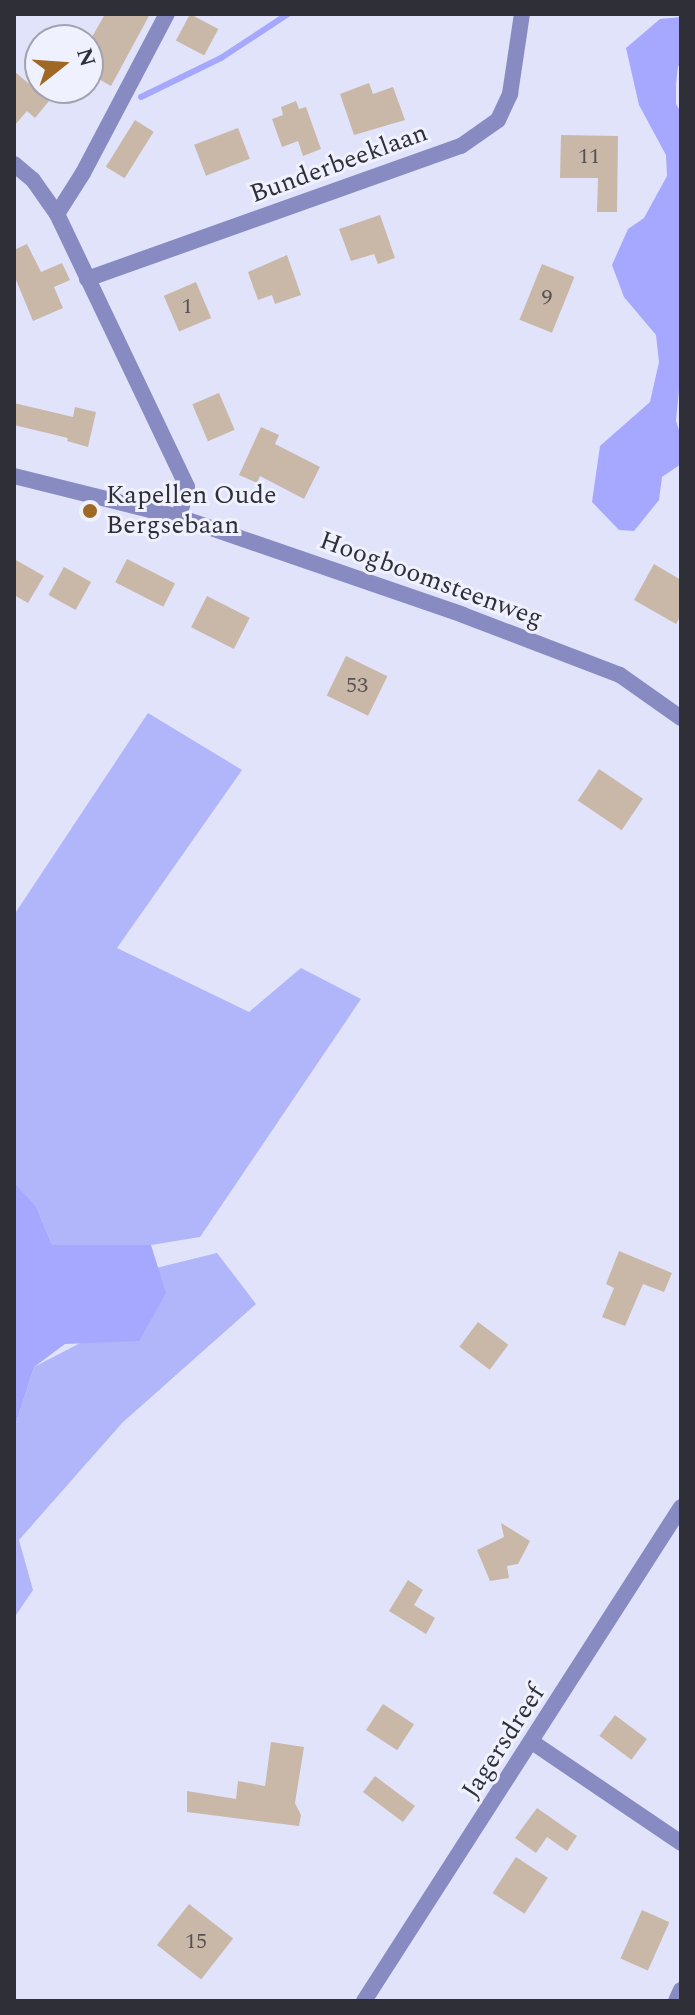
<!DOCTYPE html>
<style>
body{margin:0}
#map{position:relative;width:695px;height:2015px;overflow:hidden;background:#e1e3fa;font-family:Spectral,serif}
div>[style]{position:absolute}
.green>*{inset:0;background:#b1b5f9}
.water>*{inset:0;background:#a5a8fe}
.stream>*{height:6px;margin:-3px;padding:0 3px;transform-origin:3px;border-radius:3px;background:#a5a8fe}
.building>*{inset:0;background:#c9b8a7;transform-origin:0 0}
.minor>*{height:16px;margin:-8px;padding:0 8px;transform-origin:8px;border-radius:8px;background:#888bc2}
.tertiary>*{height:16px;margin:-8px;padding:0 8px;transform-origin:8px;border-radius:8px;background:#888bc2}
.dots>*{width:22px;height:22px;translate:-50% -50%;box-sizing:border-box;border:4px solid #f0f1ff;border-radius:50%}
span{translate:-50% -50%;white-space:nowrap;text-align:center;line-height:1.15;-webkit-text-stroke:6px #f0f1ff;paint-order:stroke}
.number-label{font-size:22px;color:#565154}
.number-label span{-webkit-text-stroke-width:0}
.street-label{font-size:26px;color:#2f2f38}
.poi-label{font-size:26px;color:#2f2f38}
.left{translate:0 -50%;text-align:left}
.frame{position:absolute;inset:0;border:16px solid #2f2f38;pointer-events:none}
.north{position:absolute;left:24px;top:24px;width:80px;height:80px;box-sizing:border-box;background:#f0f1ff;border:2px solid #a3a3af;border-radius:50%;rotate:73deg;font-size:22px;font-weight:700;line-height:32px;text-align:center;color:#2f2f38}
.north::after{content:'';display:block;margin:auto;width:28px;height:36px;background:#9f6824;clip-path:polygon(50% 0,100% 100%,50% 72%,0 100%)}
</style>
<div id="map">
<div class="green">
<i style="clip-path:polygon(148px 713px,242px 770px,117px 948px,249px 1012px,301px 968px,361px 999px,200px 1237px,151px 1245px,52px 1245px,36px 1206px,14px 1182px,14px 915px)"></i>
<i style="clip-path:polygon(217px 1253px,256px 1304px,122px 1423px,19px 1540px,33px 1590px,14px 1618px,14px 1429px,34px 1367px,115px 1325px,152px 1269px)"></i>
</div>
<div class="water">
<i style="clip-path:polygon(681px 17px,681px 65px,678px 66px,676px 84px,676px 104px,681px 112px,681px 369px,676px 421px,681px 436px,681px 464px,662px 477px,659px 500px,634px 531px,619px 530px,592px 502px,600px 446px,650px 402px,659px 362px,656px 335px,624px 297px,612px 265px,628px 229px,644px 218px,667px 176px,666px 155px,639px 105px,626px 48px,660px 19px)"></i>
<i style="clip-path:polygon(14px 1182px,36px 1206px,52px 1245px,151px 1245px,166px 1293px,139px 1341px,65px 1344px,34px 1367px,14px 1429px)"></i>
</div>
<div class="stream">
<i style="left:141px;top:97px;width:89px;rotate:-26deg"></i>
<i style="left:221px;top:58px;width:80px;rotate:-33.3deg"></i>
</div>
<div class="building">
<i style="clip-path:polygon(105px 14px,150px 14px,111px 86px,88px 73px,88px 44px)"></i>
<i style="left:190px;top:14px;width:32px;height:30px;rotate:28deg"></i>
<i style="clip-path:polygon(14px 71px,49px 101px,35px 118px,27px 111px,14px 126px)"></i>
<i style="clip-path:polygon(369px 83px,373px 94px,393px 87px,405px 120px,354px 135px,340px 94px)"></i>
<i style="clip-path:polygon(296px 101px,299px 109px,306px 107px,321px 149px,303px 156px,298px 141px,282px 147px,272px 119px,283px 115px,281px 107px)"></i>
<i style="left:135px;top:120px;width:22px;height:55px;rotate:32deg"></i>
<i style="left:238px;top:128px;width:33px;height:47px;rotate:69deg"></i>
<i style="clip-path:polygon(561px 135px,618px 136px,617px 212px,597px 212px,598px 178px,560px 178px)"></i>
<i style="clip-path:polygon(380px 215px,395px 258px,378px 264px,374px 254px,351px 261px,339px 229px)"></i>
<i style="clip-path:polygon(27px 244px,41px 272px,62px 263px,70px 280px,54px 287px,63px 308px,33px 321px,14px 275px,14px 250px)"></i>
<i style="clip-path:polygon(287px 255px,301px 295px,275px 304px,272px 295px,258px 300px,248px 272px)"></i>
<i style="left:542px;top:264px;width:35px;height:60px;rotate:22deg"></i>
<i style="left:196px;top:282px;width:39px;height:35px;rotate:67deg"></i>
<i style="left:219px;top:393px;width:40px;height:29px;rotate:67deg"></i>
<i style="clip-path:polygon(14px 403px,73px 417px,75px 407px,96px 412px,88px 447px,67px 441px,68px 438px,14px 425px)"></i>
<i style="clip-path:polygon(261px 427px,279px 435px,275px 444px,320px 467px,304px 499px,260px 476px,257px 483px,239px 475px)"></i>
<i style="clip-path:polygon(14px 559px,44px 576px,28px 603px,14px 595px)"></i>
<i style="left:127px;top:559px;width:54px;height:26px;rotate:27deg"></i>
<i style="clip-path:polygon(654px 564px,681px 580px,681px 615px,676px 624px,634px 600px)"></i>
<i style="left:64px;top:567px;width:31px;height:32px;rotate:29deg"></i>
<i style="left:207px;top:596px;width:48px;height:35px;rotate:27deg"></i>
<i style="left:346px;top:656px;width:46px;height:44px;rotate:26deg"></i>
<i style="left:599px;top:769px;width:53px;height:38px;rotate:34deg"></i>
<i style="clip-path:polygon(619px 1251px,672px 1273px,664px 1292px,643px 1284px,625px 1326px,602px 1317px,614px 1288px,606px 1284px)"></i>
<i style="left:478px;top:1322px;width:38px;height:31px;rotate:37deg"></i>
<i style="clip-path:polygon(501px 1523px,530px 1541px,518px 1564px,507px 1566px,509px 1578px,490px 1581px,477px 1550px,504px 1537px)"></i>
<i style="clip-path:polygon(408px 1580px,423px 1590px,414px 1605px,435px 1618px,426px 1634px,389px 1611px)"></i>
<i style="left:383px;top:1704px;width:37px;height:31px;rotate:33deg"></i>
<i style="left:615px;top:1715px;width:40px;height:26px;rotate:37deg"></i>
<i style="clip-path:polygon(271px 1742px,304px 1747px,295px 1803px,301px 1815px,299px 1826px,187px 1812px,187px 1791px,236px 1799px,238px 1781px,265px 1786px)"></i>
<i style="left:375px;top:1776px;width:50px;height:20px;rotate:37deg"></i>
<i style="clip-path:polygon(537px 1808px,577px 1836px,567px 1851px,547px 1837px,536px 1853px,515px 1838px)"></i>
<i style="left:516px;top:1857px;width:38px;height:43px;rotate:33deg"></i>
<i style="left:189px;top:1904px;width:56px;height:52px;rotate:38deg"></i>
<i style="left:642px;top:1910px;width:30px;height:53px;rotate:24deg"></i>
</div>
<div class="minor">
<i style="left:14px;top:164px;width:25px;rotate:40deg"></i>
<i style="left:33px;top:180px;width:42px;rotate:54.8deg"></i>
<i style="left:57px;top:214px;width:302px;rotate:64.5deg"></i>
<i style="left:187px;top:487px;width:31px;rotate:105deg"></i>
<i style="left:57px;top:214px;width:49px;rotate:-57.6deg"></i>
<i style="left:83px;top:173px;width:180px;rotate:-62.2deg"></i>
<i style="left:87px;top:279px;width:397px;rotate:-19.6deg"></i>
<i style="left:461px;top:146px;width:45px;rotate:-35.1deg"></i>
<i style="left:498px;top:120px;width:29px;rotate:-65deg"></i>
<i style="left:510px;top:94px;width:81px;rotate:-81.5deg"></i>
<i style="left:532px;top:1742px;width:180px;rotate:34.1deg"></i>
<i style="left:364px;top:2001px;width:587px;rotate:-57.31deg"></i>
<i style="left:676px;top:2001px;width:12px;rotate:-66deg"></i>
</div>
<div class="tertiary">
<i style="left:14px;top:476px;width:170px;rotate:14deg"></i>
<i style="left:179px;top:517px;width:300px;rotate:19deg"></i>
<i style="left:463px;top:615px;width:168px;rotate:20.9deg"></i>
<i style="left:620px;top:675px;width:75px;rotate:35.2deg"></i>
</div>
<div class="dots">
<i style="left:90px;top:511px;background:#9f6824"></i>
</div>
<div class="number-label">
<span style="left:589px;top:157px">11</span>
<span style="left:547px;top:298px">9</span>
<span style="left:187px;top:307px">1</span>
<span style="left:357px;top:686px">53</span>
<span style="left:196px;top:1942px">15</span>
</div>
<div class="street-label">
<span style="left:339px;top:164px;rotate:-20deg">Bunderbeeklaan</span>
<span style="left:431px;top:580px;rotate:20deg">Hoogboomsteenweg</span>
<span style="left:504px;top:1742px;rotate:-57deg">Jagersdreef</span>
</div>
<div class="poi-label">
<span class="left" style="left:106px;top:511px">Kapellen Oude<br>Bergsebaan</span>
</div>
<div class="frame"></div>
<div class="north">N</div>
</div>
